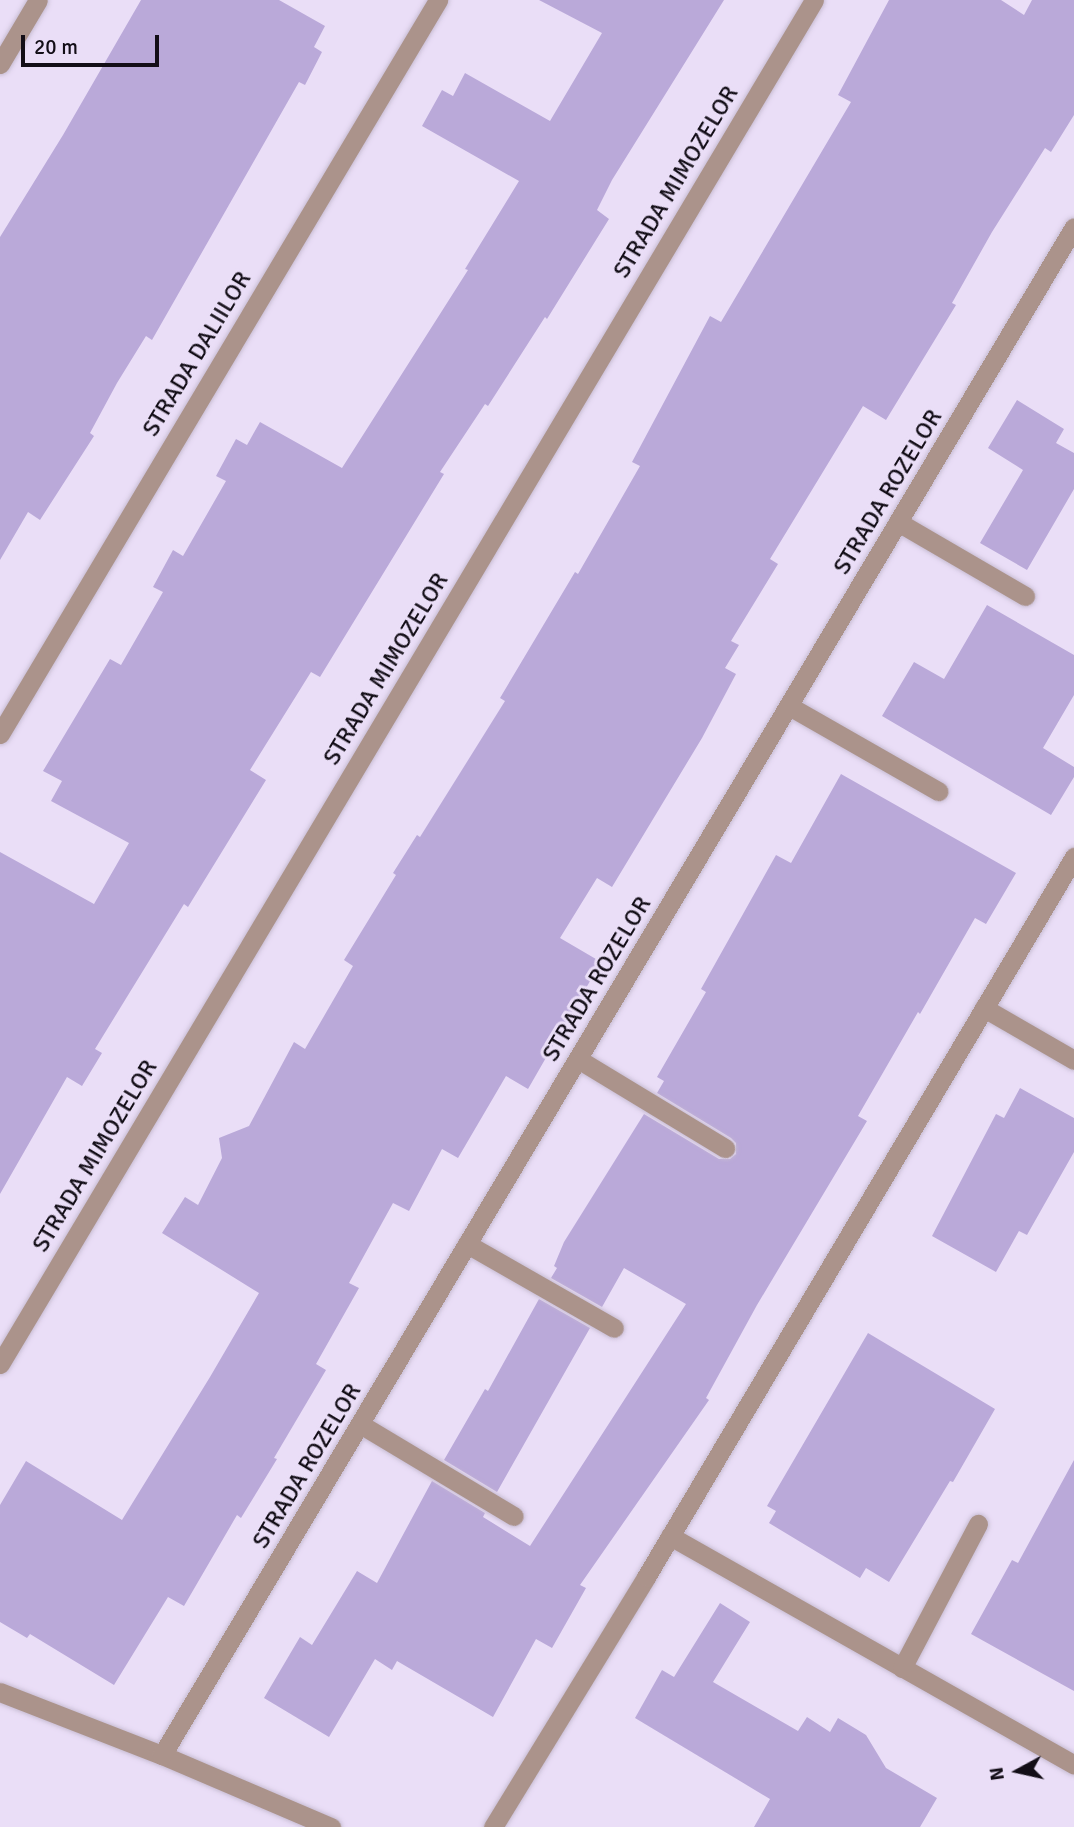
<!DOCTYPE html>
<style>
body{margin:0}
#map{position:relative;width:1074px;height:1827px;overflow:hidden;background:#eadef7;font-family:Signika,sans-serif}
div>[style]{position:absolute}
.building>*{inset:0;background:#baa9d9}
.roads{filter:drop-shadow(0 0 2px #c8bdd3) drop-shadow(0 0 2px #c8bdd3)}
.service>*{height:19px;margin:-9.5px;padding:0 9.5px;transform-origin:9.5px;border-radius:9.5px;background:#ab938b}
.minor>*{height:19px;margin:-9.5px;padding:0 9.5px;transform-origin:9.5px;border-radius:9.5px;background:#ab938b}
span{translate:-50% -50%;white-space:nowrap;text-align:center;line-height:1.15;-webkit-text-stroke:6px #eadef7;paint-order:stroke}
.street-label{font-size:24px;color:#130e17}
.north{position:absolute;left:983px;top:1736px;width:70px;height:70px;-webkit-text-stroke:5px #eadef7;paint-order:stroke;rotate:262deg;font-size:19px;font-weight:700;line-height:28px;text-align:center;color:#130e17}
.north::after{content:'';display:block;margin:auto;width:24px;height:32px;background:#130e17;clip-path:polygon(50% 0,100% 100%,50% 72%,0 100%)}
.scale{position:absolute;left:21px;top:35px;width:138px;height:32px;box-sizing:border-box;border:4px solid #130e17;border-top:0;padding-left:9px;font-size:21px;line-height:24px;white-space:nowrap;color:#130e17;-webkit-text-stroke:5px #eadef7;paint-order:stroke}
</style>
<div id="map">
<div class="building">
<i style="clip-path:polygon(141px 0,279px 0,325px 26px,314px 47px,322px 52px,305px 85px,299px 82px,152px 340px,146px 336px,117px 383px,90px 433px,94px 436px,40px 520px,28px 512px,0 560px,0 237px,63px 135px)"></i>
<i style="clip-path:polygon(539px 0,724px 0,612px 180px,597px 210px,609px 219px,547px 319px,545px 317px,488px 406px,485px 404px,440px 472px,444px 474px,320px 677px,311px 672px,250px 770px,266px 780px,188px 907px,184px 904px,95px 1049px,102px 1053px,82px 1086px,67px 1077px,0 1194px,0 852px,94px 904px,129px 843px,51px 801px,62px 781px,43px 771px,110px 659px,121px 665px,163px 592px,153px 587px,173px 550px,183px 556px,226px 481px,216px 476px,236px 439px,247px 445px,260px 422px,342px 468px,468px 270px,465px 269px,519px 181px,422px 126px,442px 90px,453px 96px,465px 73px,550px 121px,602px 33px)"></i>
<i style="clip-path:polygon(889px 0,1001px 0,1024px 15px,1032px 0,1074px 0,1074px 115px,1051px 152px,1045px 148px,992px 232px,952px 303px,956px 305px,886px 420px,863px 406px,770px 559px,778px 564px,731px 641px,739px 645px,725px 668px,736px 674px,702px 738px,612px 887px,597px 878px,560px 938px,601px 962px,528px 1089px,506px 1076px,458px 1158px,442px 1149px,409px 1211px,393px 1203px,349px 1283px,359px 1288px,316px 1364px,326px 1370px,274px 1458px,277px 1459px,241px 1518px,237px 1515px,184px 1606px,168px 1597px,114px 1685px,30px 1634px,27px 1638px,0 1622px,0 1505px,26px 1461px,122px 1520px,210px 1377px,259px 1293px,162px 1233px,185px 1197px,198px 1205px,222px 1158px,219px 1138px,249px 1126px,294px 1042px,305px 1049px,353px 966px,344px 960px,396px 875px,393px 873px,417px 835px,420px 837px,505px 701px,500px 698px,575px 572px,578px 574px,640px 466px,632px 462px,710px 316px,721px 322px,851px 102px,838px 95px)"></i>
<i style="clip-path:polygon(1017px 400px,1064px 429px,1056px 443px,1074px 453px,1074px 489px,1027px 570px,980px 543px,1023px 470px,988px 448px)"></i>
<i style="clip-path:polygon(987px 605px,1074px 655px,1074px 695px,1043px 748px,1074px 767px,1074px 777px,1051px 815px,882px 716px,914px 662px,944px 679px)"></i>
<i style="clip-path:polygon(841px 774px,1016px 873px,986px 924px,975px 918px,920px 1014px,918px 1012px,858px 1116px,867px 1121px,757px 1305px,706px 1398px,709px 1400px,580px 1585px,586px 1588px,552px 1648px,536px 1639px,493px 1717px,397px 1661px,392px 1670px,375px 1659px,329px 1737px,264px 1698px,300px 1637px,312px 1645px,357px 1571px,377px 1583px,432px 1481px,485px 1513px,483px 1517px,530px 1546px,686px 1304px,624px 1268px,602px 1307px,551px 1278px,557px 1268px,554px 1266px,564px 1242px,644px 1114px,719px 1159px,730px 1159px,736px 1154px,736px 1143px,731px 1138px,657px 1093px,664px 1081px,657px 1077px,706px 992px,701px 989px,776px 855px,791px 863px)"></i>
<i style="clip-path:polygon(1020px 1088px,1074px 1118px,1074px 1152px,1027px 1235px,1019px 1231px,996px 1272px,932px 1236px,996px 1114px,1004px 1118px)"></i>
<i style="clip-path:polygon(539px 1299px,590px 1328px,497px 1492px,444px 1460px,485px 1389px,488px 1391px)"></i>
<i style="clip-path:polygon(868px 1333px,995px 1409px,953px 1482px,950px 1481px,889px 1582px,866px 1568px,860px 1578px,769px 1523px,776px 1511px,767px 1506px)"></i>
<i style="clip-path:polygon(1074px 1460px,1074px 1691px,971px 1634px,1012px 1560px,1018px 1563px)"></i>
<i style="clip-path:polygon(720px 1603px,750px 1622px,713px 1682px,798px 1731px,807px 1717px,830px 1732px,838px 1718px,866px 1735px,886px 1768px,937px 1798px,920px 1827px,754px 1827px,770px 1799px,635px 1718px,662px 1670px,674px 1677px)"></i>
</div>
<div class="roads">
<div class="service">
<i style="left:898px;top:522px;width:147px;rotate:30.2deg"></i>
<i style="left:789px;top:706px;width:172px;rotate:29.7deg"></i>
<i style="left:578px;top:1059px;width:172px;rotate:31.2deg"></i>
<i style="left:467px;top:1244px;width:169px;rotate:29.7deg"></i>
<i style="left:360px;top:1424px;width:179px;rotate:30.9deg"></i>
</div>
<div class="minor">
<i style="left:0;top:64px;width:74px;rotate:-59.3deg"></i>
<i style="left:0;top:734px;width:855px;rotate:-59.17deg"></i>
<i style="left:984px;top:1008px;width:104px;rotate:30deg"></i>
<i style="left:0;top:1364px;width:1588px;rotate:-59.17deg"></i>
<i style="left:670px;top:1536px;width:464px;rotate:29.5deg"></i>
<i style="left:902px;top:1668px;width:163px;rotate:-62.2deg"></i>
<i style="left:0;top:1692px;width:174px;rotate:21.3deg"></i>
<i style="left:162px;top:1755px;width:184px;rotate:23.1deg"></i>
<i style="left:162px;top:1755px;width:1779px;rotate:-59.17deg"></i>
<i style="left:493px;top:1827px;width:293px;rotate:-58.5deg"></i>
<i style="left:646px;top:1577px;width:838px;rotate:-59.27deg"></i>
</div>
</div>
<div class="street-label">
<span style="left:676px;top:182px;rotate:-59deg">STRADA MIMOZELOR</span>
<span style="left:197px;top:354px;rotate:-59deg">STRADA DALIILOR</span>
<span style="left:888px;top:492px;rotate:-59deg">STRADA ROZELOR</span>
<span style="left:386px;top:669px;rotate:-59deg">STRADA MIMOZELOR</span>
<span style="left:597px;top:979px;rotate:-59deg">STRADA ROZELOR</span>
<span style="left:95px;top:1156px;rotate:-59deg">STRADA MIMOZELOR</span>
<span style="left:307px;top:1466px;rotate:-59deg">STRADA ROZELOR</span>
</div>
<div class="north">N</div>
<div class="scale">20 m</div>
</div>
